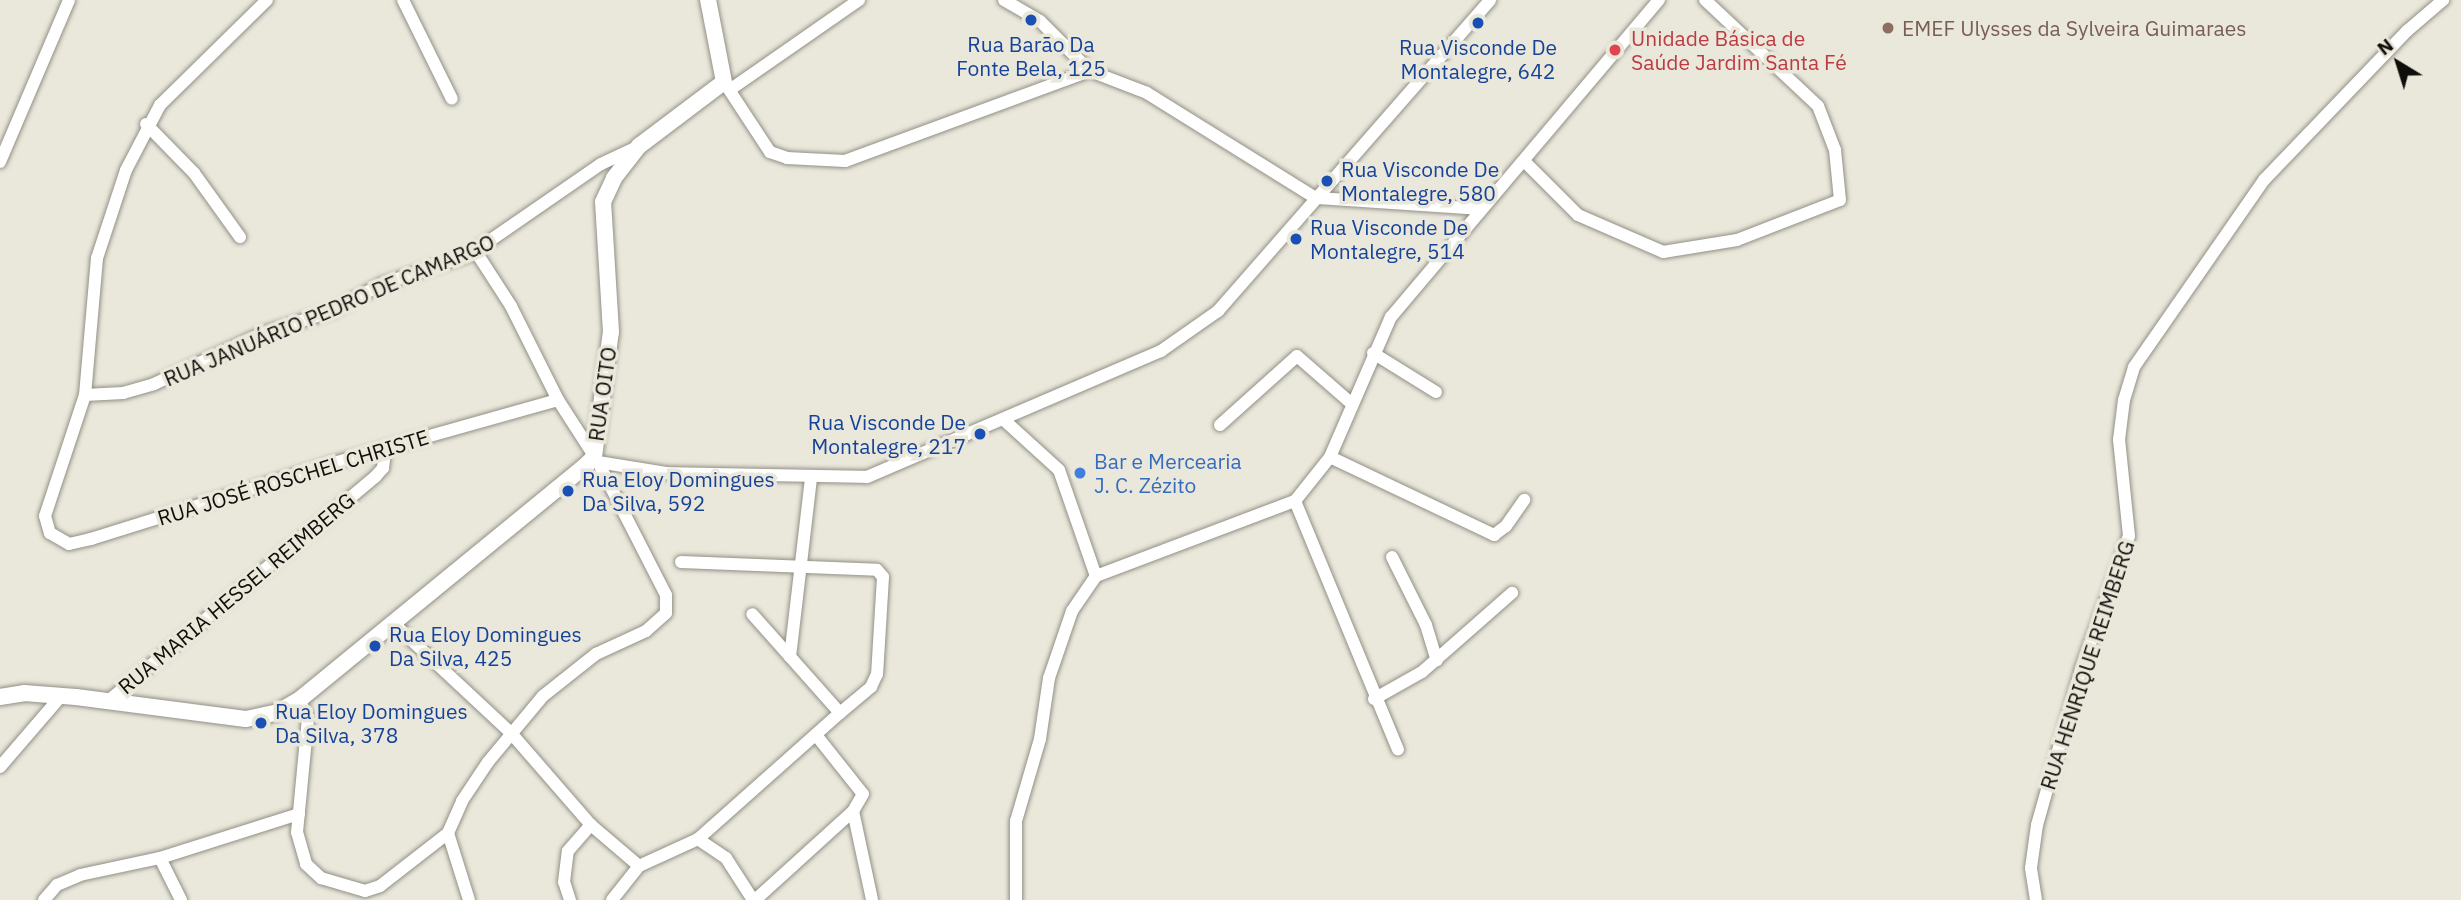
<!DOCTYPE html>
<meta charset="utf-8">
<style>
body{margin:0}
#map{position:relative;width:2461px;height:900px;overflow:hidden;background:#eae7db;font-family:"IBM Plex Sans",sans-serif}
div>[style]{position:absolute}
.roads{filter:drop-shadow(0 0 2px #929085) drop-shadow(0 0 2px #929085)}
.minor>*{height:12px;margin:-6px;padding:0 6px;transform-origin:6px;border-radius:6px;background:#fff}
.major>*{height:16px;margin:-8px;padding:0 8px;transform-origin:8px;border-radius:8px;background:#fff}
.dots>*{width:19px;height:19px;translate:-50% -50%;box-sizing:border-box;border:4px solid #eae7db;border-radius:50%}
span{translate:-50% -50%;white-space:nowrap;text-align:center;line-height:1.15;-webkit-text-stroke:7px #eae7db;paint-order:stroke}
.education-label{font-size:21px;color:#785e54}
.left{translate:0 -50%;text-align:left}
.health-label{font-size:21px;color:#be3a42}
.transit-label{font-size:21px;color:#164399}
.right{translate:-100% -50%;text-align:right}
.street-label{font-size:21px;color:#0f0e0a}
.shop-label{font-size:21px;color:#366cbe}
.north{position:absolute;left:2363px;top:28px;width:70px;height:70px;-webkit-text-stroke:5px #eae7db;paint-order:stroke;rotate:322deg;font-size:19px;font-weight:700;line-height:28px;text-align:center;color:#0f0e0a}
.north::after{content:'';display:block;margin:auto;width:24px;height:32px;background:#0f0e0a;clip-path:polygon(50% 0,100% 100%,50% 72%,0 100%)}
</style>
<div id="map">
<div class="roads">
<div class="minor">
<i style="left:267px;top:0;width:150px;rotate:135.5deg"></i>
<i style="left:160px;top:105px;width:73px;rotate:117.6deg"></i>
<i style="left:126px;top:170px;width:93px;rotate:108.2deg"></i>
<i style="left:97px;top:258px;width:138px;rotate:95deg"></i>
<i style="left:85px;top:395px;width:127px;rotate:108.3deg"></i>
<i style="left:45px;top:516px;width:18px;rotate:74deg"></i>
<i style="left:50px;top:533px;width:22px;rotate:30deg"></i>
<i style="left:69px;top:544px;width:23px;rotate:-13deg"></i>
<i style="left:91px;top:539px;width:250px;rotate:-17.4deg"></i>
<i style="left:330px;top:464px;width:237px;rotate:-15.7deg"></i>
<i style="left:403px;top:0;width:110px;rotate:63.7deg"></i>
<i style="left:1004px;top:0;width:42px;rotate:30.3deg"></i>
<i style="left:1040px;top:21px;width:71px;rotate:45deg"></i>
<i style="left:1090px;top:71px;width:61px;rotate:21.1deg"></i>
<i style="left:1147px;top:93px;width:199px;rotate:31.9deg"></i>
<i style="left:1316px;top:198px;width:164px;rotate:3.8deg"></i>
<i style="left:724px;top:82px;width:84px;rotate:56.7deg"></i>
<i style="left:770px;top:152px;width:18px;rotate:19deg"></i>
<i style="left:787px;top:158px;width:58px;rotate:3deg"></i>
<i style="left:845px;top:161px;width:261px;rotate:-20.2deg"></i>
<i style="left:731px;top:89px;width:156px;rotate:-34.8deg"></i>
<i style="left:146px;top:124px;width:69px;rotate:45.6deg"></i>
<i style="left:194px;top:173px;width:79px;rotate:54.3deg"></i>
<i style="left:0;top:162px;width:176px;rotate:-66.9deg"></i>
<i style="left:1525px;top:162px;width:75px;rotate:45deg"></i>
<i style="left:1578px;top:215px;width:93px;rotate:23.5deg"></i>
<i style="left:1663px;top:252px;width:75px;rotate:-9.2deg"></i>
<i style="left:1737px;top:240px;width:110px;rotate:-21.2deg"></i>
<i style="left:1840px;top:200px;width:50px;rotate:-95.7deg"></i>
<i style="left:1835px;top:150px;width:47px;rotate:-111.1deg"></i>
<i style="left:1818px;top:106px;width:155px;rotate:-136.8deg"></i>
<i style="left:1373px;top:353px;width:74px;rotate:31.8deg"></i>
<i style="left:85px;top:395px;width:38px;rotate:-3deg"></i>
<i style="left:123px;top:393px;width:32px;rotate:-16deg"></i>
<i style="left:154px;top:384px;width:121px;rotate:-24.9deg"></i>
<i style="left:264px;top:333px;width:71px;rotate:-17.9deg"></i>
<i style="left:332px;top:311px;width:57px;rotate:-28.4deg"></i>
<i style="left:382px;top:284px;width:92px;rotate:-18.4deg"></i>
<i style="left:469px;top:255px;width:160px;rotate:-34.6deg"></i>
<i style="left:601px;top:164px;width:42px;rotate:-25.3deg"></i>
<i style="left:1004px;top:420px;width:74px;rotate:42.3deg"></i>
<i style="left:1059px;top:470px;width:112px;rotate:70.8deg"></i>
<i style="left:1096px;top:576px;width:42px;rotate:124.4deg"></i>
<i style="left:1072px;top:611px;width:71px;rotate:108.9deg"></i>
<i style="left:1049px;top:678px;width:62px;rotate:98.4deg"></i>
<i style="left:1040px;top:739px;width:85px;rotate:106.3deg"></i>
<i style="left:1016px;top:821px;width:79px;rotate:90deg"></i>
<i style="left:1220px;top:425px;width:103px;rotate:-41.9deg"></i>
<i style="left:1297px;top:356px;width:73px;rotate:41.1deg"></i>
<i style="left:1330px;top:457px;width:182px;rotate:25.4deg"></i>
<i style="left:1494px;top:535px;width:15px;rotate:-37deg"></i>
<i style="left:1506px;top:526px;width:32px;rotate:-55deg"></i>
<i style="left:598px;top:462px;width:69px;rotate:9.2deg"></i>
<i style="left:666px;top:473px;width:201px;rotate:1.1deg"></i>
<i style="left:867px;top:477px;width:320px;rotate:-23.2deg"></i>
<i style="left:1161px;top:351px;width:70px;rotate:-35.1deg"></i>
<i style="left:1218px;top:311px;width:413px;rotate:-48.8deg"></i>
<i style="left:1295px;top:501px;width:269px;rotate:67.5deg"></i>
<i style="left:1392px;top:557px;width:76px;rotate:63.4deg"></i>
<i style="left:1426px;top:625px;width:37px;rotate:73deg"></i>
<i style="left:681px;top:562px;width:196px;rotate:2.3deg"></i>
<i style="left:877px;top:570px;width:9px;rotate:49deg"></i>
<i style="left:883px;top:577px;width:97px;rotate:93.5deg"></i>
<i style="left:877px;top:674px;width:14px;rotate:115deg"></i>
<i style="left:871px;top:687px;width:40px;rotate:140deg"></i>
<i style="left:840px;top:713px;width:132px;rotate:-131.6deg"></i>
<i style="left:1096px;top:576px;width:213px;rotate:-20.7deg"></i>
<i style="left:1295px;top:501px;width:56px;rotate:-51.5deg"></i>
<i style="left:1330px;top:457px;width:153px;rotate:-66.5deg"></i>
<i style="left:1391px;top:317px;width:415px;rotate:-49.8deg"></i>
<i style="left:393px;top:623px;width:161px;rotate:43deg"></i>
<i style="left:511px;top:733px;width:122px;rotate:49deg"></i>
<i style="left:591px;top:825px;width:63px;rotate:40.5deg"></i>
<i style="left:790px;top:657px;width:179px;rotate:-83.3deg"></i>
<i style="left:1374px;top:699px;width:55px;rotate:-29.4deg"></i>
<i style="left:1422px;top:672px;width:120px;rotate:-41.3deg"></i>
<i style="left:299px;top:700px;width:20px;rotate:63deg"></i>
<i style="left:308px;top:718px;width:115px;rotate:95.5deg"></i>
<i style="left:297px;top:832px;width:33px;rotate:74deg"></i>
<i style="left:306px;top:864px;width:21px;rotate:43deg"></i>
<i style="left:321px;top:878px;width:46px;rotate:16.5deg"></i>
<i style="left:365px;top:891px;width:16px;rotate:-18deg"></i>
<i style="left:380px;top:886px;width:86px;rotate:-37.9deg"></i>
<i style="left:108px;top:701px;width:349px;rotate:-40deg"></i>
<i style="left:375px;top:477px;width:12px;rotate:-48deg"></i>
<i style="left:383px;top:468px;width:16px;rotate:-83deg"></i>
<i style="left:816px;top:735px;width:75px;rotate:51.5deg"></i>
<i style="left:863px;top:794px;width:20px;rotate:120deg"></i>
<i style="left:853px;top:811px;width:91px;rotate:77.9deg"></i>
<i style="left:0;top:767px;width:94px;rotate:-49.3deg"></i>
<i style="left:448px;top:833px;width:35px;rotate:-66deg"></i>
<i style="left:462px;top:801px;width:47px;rotate:-56.3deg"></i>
<i style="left:488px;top:762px;width:86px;rotate:-50.2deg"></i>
<i style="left:543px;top:696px;width:68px;rotate:-38.4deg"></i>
<i style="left:596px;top:654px;width:55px;rotate:-24.7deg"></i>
<i style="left:646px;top:631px;width:27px;rotate:-42deg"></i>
<i style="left:666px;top:613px;width:18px;rotate:-90deg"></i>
<i style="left:666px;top:595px;width:149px;rotate:-117.1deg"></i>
<i style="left:598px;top:462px;width:74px;rotate:-122.8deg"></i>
<i style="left:558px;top:400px;width:105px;rotate:-116.6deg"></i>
<i style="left:511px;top:306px;width:64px;rotate:-122.9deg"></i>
<i style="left:448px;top:833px;width:70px;rotate:72.6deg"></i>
<i style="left:160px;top:858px;width:47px;rotate:63.4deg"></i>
<i style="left:44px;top:900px;width:20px;rotate:-49deg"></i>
<i style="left:57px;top:885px;width:25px;rotate:-23deg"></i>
<i style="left:80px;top:875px;width:82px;rotate:-12deg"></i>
<i style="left:160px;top:858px;width:146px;rotate:-17.6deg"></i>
<i style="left:570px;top:900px;width:19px;rotate:-108deg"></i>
<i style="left:564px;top:882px;width:31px;rotate:-83deg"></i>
<i style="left:568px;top:851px;width:35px;rotate:-49deg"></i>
<i style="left:612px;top:900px;width:43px;rotate:-51.5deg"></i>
<i style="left:639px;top:866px;width:65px;rotate:-24.6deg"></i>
<i style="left:753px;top:900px;width:50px;rotate:-122.7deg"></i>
<i style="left:726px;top:858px;width:34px;rotate:-146deg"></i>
<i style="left:698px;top:839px;width:190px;rotate:-41.6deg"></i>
<i style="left:755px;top:900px;width:132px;rotate:-42.2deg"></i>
<i style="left:2036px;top:900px;width:32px;rotate:-99deg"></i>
<i style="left:2031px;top:868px;width:43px;rotate:-82.1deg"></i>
<i style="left:2037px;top:825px;width:162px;rotate:-74.2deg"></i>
<i style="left:2081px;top:669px;width:141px;rotate:-70.2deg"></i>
<i style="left:2129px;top:536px;width:97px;rotate:-95.9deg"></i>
<i style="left:2119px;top:440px;width:40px;rotate:-82.9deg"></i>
<i style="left:2124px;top:400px;width:34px;rotate:-73deg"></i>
<i style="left:2134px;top:367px;width:228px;rotate:-55.2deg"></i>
<i style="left:2264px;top:180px;width:207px;rotate:-46.2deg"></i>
<i style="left:2407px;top:31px;width:48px;rotate:-40.7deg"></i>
</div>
<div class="major">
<i style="left:0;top:697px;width:24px;rotate:-9deg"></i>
<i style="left:24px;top:693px;width:52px;rotate:4.4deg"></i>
<i style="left:76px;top:697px;width:171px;rotate:7.4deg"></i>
<i style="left:246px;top:719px;width:33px;rotate:-12deg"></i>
<i style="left:278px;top:712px;width:24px;rotate:-30deg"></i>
<i style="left:299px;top:700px;width:371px;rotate:-39.3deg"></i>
<i style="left:586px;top:465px;width:11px;rotate:-45deg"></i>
<i style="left:594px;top:457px;width:126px;rotate:-82.3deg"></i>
<i style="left:611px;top:332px;width:130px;rotate:-93.5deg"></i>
<i style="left:603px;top:202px;width:26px;rotate:-65deg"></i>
<i style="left:614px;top:178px;width:41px;rotate:-52deg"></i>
<i style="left:639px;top:146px;width:106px;rotate:-37deg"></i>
<i style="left:724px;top:82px;width:84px;rotate:-101deg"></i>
</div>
</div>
<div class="dots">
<i style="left:1031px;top:20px;background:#1a4fb4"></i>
<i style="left:1478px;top:23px;background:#1a4fb4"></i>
<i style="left:1888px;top:28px;background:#8d6e63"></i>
<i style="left:1615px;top:50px;background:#e0444e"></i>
<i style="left:1327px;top:181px;background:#1a4fb4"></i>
<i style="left:1296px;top:239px;background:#1a4fb4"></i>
<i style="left:980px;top:434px;background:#1a4fb4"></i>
<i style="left:1080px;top:473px;background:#3f7fe0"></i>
<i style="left:568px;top:491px;background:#1a4fb4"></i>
<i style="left:375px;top:646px;background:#1a4fb4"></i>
<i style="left:261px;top:723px;background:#1a4fb4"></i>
</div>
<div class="education-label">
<span class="left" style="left:1902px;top:28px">EMEF Ulysses da Sylveira Guimaraes</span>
</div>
<div class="health-label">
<span class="left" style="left:1631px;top:50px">Unidade Básica de<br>Saúde Jardim Santa Fé</span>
</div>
<div class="transit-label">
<span style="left:1031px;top:56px">Rua Barão Da<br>Fonte Bela, 125</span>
<span style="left:1478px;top:59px">Rua Visconde De<br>Montalegre, 642</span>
<span class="left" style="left:1341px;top:181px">Rua Visconde De<br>Montalegre, 580</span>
<span class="left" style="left:1310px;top:239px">Rua Visconde De<br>Montalegre, 514</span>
<span class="right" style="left:966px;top:434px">Rua Visconde De<br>Montalegre, 217</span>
<span class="left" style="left:582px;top:491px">Rua Eloy Domingues<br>Da Silva, 592</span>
<span class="left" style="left:389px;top:646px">Rua Eloy Domingues<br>Da Silva, 425</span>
<span class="left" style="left:275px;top:723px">Rua Eloy Domingues<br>Da Silva, 378</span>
</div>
<div class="street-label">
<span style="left:329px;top:310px;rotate:-23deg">RUA JANUÁRIO PEDRO DE CAMARGO</span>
<span style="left:602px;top:394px;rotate:-82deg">RUA OITO</span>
<span style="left:293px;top:477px;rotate:-17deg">RUA JOSÉ ROSCHEL CHRISTE</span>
<span style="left:236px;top:593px;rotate:-40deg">RUA MARIA HESSEL REIMBERG</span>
<span style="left:2087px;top:665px;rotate:-72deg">RUA HENRIQUE REIMBERG</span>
</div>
<div class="shop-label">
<span class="left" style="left:1094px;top:473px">Bar e Mercearia<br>J. C. Zézito</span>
</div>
<div class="north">N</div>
</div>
